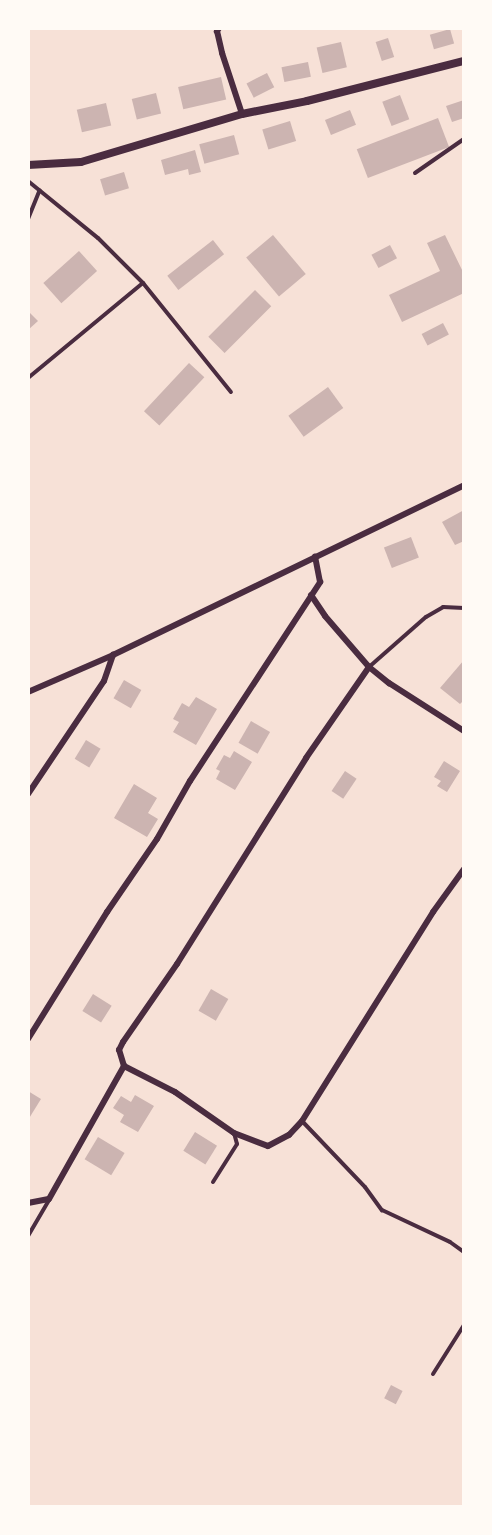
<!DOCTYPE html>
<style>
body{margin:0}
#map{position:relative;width:492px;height:1535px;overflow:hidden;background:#f7e1d7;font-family:"Sofia Sans Condensed",sans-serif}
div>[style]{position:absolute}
.building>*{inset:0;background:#ccb4b1;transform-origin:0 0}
.service>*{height:4px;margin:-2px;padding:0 2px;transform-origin:2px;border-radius:2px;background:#4a2c40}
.minor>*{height:6px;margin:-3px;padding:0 3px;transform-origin:3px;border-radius:3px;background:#4a2c40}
.tertiary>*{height:8px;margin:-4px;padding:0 4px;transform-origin:4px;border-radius:4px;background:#4a2c40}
span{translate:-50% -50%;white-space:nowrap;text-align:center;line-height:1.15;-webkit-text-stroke:6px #fffaf5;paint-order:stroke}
.frame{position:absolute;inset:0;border:30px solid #fffaf5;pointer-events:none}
</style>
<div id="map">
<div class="building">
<i style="left:450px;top:29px;width:15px;height:21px;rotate:74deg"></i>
<i style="left:388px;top:38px;width:20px;height:13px;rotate:72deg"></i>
<i style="left:341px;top:42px;width:26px;height:25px;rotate:77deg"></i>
<i style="left:308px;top:62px;width:15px;height:27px;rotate:79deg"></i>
<i style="left:267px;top:73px;width:16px;height:23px;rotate:63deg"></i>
<i style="left:221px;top:77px;width:23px;height:44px;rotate:77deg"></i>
<i style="left:156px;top:93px;width:21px;height:25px;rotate:76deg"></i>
<i style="left:400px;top:95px;width:26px;height:19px;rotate:69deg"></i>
<i style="clip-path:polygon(464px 100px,464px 118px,452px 122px,446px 106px)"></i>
<i style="left:106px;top:103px;width:23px;height:30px;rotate:77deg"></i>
<i style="left:350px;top:110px;width:16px;height:27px;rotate:68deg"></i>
<i style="left:438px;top:118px;width:31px;height:87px;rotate:69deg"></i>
<i style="left:290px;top:121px;width:21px;height:29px;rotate:73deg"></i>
<i style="left:234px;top:135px;width:20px;height:36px;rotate:75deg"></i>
<i style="clip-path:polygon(195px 150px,201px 172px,189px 175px,188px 169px,165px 175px,161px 160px)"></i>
<i style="left:124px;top:172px;width:17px;height:25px;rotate:73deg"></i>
<i style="left:273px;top:235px;width:51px;height:35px;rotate:50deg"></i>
<i style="clip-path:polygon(445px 235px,464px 274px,464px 293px,402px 322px,389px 295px,440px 271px,427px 243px)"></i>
<i style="left:213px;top:240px;width:18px;height:58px;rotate:52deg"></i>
<i style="left:390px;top:245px;width:15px;height:21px;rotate:62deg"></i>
<i style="left:79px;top:251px;width:27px;height:48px;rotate:48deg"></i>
<i style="left:255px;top:290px;width:23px;height:66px;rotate:45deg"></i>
<i style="clip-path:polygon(28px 311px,38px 321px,28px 330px)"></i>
<i style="left:443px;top:323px;width:13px;height:24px;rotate:63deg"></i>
<i style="left:189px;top:363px;width:21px;height:66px;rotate:43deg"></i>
<i style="left:328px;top:387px;width:26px;height:49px;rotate:54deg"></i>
<i style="clip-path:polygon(464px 510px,464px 541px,455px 545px,442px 522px)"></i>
<i style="left:411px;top:537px;width:22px;height:29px;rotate:69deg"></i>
<i style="clip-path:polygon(464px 660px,464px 700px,460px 704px,440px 688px)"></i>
<i style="left:124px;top:680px;width:20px;height:21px;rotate:30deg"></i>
<i style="clip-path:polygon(196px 697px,217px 709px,196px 745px,173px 732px,179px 722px,173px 719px,182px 703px,189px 707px)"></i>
<i style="left:251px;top:721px;width:22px;height:25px;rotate:30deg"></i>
<i style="left:86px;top:740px;width:17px;height:22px;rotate:31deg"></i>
<i style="clip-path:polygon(234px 751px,252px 762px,235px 790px,216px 779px,220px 771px,216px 769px,224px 755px,230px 758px)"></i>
<i style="clip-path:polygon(444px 761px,460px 771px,447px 792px,437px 786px,441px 781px,434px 777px)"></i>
<i style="left:345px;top:771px;width:14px;height:24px;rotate:34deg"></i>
<i style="clip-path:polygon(134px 784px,157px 798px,148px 813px,158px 819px,147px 837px,114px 818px)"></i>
<i style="left:211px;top:989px;width:20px;height:25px;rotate:30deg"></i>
<i style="left:93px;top:994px;width:22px;height:20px;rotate:32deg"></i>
<i style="clip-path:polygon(28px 1091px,41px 1099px,28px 1120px)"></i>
<i style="clip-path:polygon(135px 1095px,154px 1106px,138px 1132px,120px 1122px,124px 1115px,113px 1108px,121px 1096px,131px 1102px)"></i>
<i style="left:195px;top:1132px;width:26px;height:22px;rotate:32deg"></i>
<i style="left:98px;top:1137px;width:31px;height:26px;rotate:31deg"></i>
<i style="left:391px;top:1385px;width:13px;height:15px;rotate:27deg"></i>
</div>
<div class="service">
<i style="left:415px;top:173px;width:60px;rotate:-34.8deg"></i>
<i style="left:28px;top:181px;width:90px;rotate:39.2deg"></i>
<i style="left:98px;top:238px;width:64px;rotate:45deg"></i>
<i style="left:143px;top:283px;width:140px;rotate:51.1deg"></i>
<i style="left:28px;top:219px;width:31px;rotate:-68deg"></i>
<i style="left:28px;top:378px;width:149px;rotate:-39.6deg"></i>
<i style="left:369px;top:667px;width:76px;rotate:-41.3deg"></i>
<i style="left:426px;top:617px;width:20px;rotate:-30deg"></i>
<i style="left:443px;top:607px;width:21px;rotate:3deg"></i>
<i style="left:302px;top:1121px;width:91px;rotate:46.3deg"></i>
<i style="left:365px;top:1187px;width:29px;rotate:54deg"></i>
<i style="left:382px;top:1210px;width:75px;rotate:25.2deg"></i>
<i style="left:450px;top:1242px;width:17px;rotate:36deg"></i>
<i style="left:213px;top:1182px;width:45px;rotate:-57.7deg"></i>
<i style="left:237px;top:1144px;width:11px;rotate:-105deg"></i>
<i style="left:28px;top:1236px;width:42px;rotate:-59.7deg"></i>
<i style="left:433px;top:1374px;width:58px;rotate:-57.7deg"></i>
</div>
<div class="minor">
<i style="left:219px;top:28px;width:4px;rotate:124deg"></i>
<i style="left:217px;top:31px;width:23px;rotate:77deg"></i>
<i style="left:222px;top:53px;width:64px;rotate:71.8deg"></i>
<i style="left:311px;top:595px;width:25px;rotate:56deg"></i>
<i style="left:325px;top:616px;width:67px;rotate:49.2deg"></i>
<i style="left:369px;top:667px;width:26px;rotate:39deg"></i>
<i style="left:389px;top:683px;width:89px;rotate:32.6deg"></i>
<i style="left:28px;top:692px;width:93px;rotate:-23.5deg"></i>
<i style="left:113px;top:655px;width:390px;rotate:-25.8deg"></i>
<i style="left:28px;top:794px;width:136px;rotate:-56.1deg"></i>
<i style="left:104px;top:681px;width:28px;rotate:-71deg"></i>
<i style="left:28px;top:1039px;width:150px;rotate:-58.1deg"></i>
<i style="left:107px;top:912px;width:88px;rotate:-55.6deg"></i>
<i style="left:157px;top:839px;width:67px;rotate:-60.4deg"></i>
<i style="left:190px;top:781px;width:238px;rotate:-56.8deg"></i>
<i style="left:320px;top:582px;width:26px;rotate:-101deg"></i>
<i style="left:124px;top:1066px;width:57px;rotate:27deg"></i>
<i style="left:175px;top:1092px;width:72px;rotate:34.8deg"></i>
<i style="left:234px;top:1133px;width:36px;rotate:21deg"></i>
<i style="left:268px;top:1146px;width:24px;rotate:-28deg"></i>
<i style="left:289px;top:1135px;width:19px;rotate:-47deg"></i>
<i style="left:302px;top:1121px;width:247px;rotate:-57.9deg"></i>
<i style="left:433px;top:912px;width:53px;rotate:-54.2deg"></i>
<i style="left:28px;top:1203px;width:21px;rotate:-11deg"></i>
<i style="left:49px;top:1199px;width:153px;rotate:-60.6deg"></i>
<i style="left:124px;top:1066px;width:17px;rotate:-107deg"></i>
<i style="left:119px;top:1050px;width:9px;rotate:-63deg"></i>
<i style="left:123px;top:1042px;width:95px;rotate:-55.3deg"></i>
<i style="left:177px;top:964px;width:243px;rotate:-57.9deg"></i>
<i style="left:306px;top:758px;width:111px;rotate:-55.3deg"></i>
</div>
<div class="tertiary">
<i style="left:28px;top:165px;width:53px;rotate:-3.2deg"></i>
<i style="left:81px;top:162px;width:168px;rotate:-16.6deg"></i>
<i style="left:242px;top:114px;width:66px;rotate:-11.3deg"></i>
<i style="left:307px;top:101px;width:162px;rotate:-14.3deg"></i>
</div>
<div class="frame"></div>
</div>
